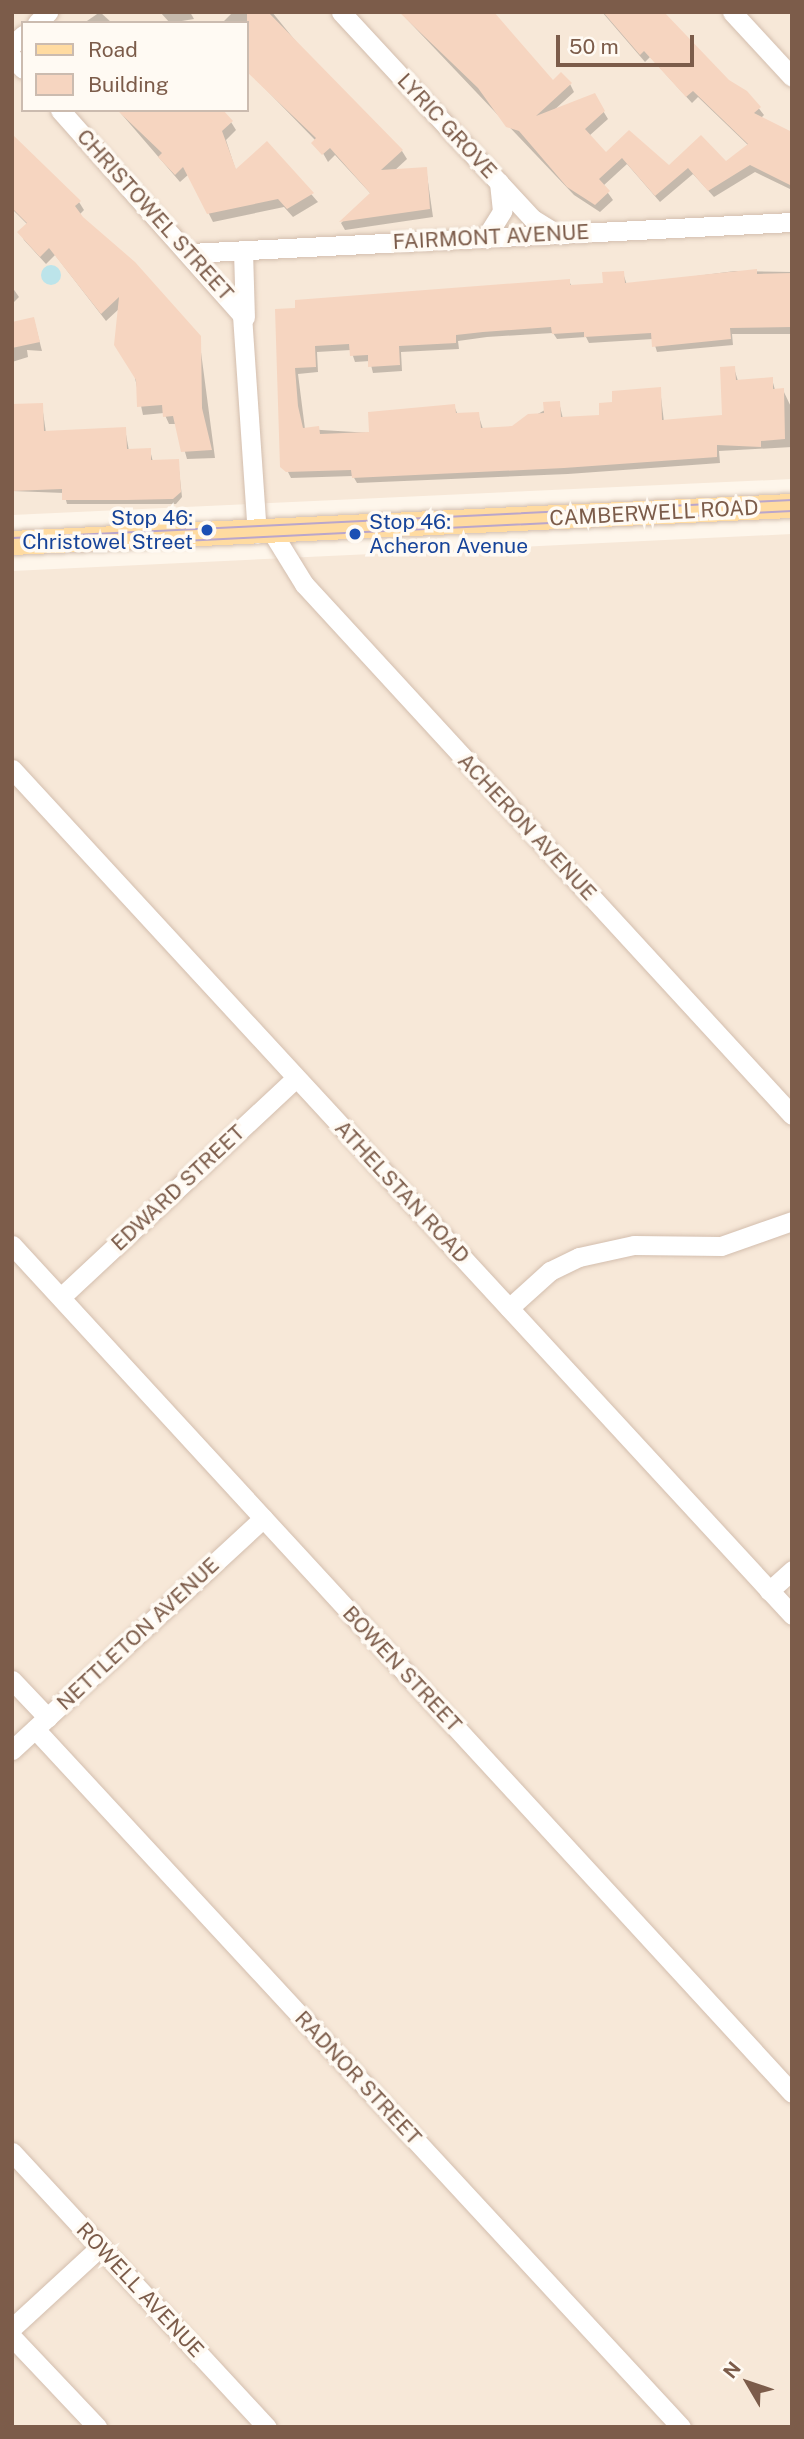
<!DOCTYPE html>
<html>
<head>
<meta charset="utf-8">
<style>
	body { margin:0 }
	#map { position:relative; width:804px; height:2439px; overflow:hidden; background:#fef6eb; font-family:"Public Sans",sans-serif }
	div>[style] { position:absolute }
	[style*='--x'] { left:calc(var(--x)*1px); top:calc(var(--y)*1px); width:calc(var(--w)*1px); rotate:calc(var(--a)*1deg) }
	.residential>* { inset:0; background:#f7e8d8 }
	.water>* { inset:0; background:#bce4ea }
	.round { border-radius:50% }
	.shadow>* { inset:0; background:#0003 }
	.building>* { inset:0; background:#f6d5c0 }
	.roads { filter:drop-shadow(0 0 2px #d3beae) drop-shadow(0 0 2px #d3beae) }
	.minor>* { height:19px; margin:-9.5px; padding:0 9.5px; transform-origin:9.5px; border-radius:9.5px; background:#fff }
	.major>* { height:24px; margin:-12px; padding:0 12px; transform-origin:12px; border-radius:12px; background:#ffdba1 }
	.tram>* { height:2px; margin:-1px; padding:0 1px; transform-origin:1px; border-radius:1px; background:#baa6cb }
	.dots>* { width:19px; height:19px; translate:-50% -50%; box-sizing:border-box; border:4px solid #fffaf3; border-radius:50% }
	span { translate:-50% -50%; white-space:nowrap; text-align:center; line-height:1.15; -webkit-text-stroke:7px #fffaf3; paint-order:stroke }
	.street-label { font-size:21px; color:#7c5c4a }
	.transit-label { font-size:21px; color:#164399 }
	.right { translate:-100% -50%; text-align:right }
	.left { translate:0 -50%; text-align:left }
	.frame { position:absolute; inset:0; border:14px solid #7c5c4a; pointer-events:none }
	.legend { position:absolute; left:21px; top:21px; width:228px; height:91px; box-sizing:border-box; background:#fffaf3; border:2px solid #cbbbaf; margin:0; padding:9px 12px; list-style:none; font-size:21px; color:#7c5c4a }
	.legend li { display:flex; align-items:center; gap:14px; height:35px }
	.legend b { width:35px; border:2px solid #cbbbaf }
	.north { position:absolute; left:713px; top:2348px; width:70px; height:70px; -webkit-text-stroke:5px #fffaf3; paint-order:stroke; rotate:309deg; font-size:19px; font-weight:700; line-height:28px; text-align:center; color:#7c5c4a }
	.north::after { content:''; display:block; margin:auto; width:24px; height:32px; background:#7c5c4a; clip-path:polygon(50% 0,100% 100%,50% 72%,0 100%) }
	.scale { position:absolute; left:556px; top:35px; width:138px; height:32px; box-sizing:border-box; border:4px solid #7c5c4a; border-top:0; padding-left:9px; font-size:21px; line-height:24px; white-space:nowrap; color:#7c5c4a; -webkit-text-stroke:5px #fffaf3; paint-order:stroke }
</style>
</head>
<body>
<div id="map">
	<div class="residential">
		<i style="clip-path:polygon(evenodd,12px 12px,792px 12px,792px 479px,12px 515px,12px 12px,23px 23px,247px 23px,247px 110px,23px 110px,23px 23px)"></i>
		<i style="clip-path:polygon(792px 534px,792px 2427px,12px 2427px,12px 571px)"></i>
	</div>
	<div class="water">
		<i class="round" style="left:41px;top:265px;width:20px;height:20px"></i>
	</div>
	<div class="shadow">
		<i style="clip-path:polygon(100px 12px,112px 23px,84px 23px)"></i>
		<i style="clip-path:polygon(160px 12px,190px 12px,194px 19px,170px 23px)"></i>
		<i style="clip-path:polygon(233px 12px,272px 12px,324px 76px,402px 151px,407px 159px,394px 171px,426px 168px,433px 217px,345px 230px,341px 223px,371px 194px,335px 155px,328px 162px,316px 141px,247px 70px,247px 23px,222px 23px)"></i>
		<i style="clip-path:polygon(400px 12px,553px 82px,570px 84px,574px 92px,553px 111px,594px 96px,608px 119px,589px 136px,606px 154px,669px 167px,725px 163px,749px 146px,698px 97px,692px 103px,650px 57px,645px 62px,602px 12px,663px 12px,728px 82px,746px 92px,764px 115px,760px 119px,792px 134px,792px 190px,755px 172px,714px 197px,693px 174px,660px 202px,627px 164px,603px 186px,613px 200px,600px 212px,574px 195px)"></i>
		<i style="clip-path:polygon(118px 110px,231px 122px,236px 130px,226px 140px,236px 171px,267px 143px,318px 202px,293px 217px,284px 207px,213px 222px,189px 174px,180px 182px)"></i>
		<i style="clip-path:polygon(12px 135px,79px 202px,84px 210px,79px 215px,199px 337px,215px 458px,187px 459px,177px 424px,169px 424px,164px 413px,143px 415px,120px 308px,106px 321px,55px 255px,46px 264px,24px 240px,20px 232px,28px 225px,12px 209px)"></i>
		<i style="clip-path:polygon(735px 271px,792px 272px,792px 334px,732px 334px,733px 345px,657px 352px,653px 339px,589px 343px,586px 337px,557px 339px,553px 333px,487px 337px,458px 341px,459px 349px,401px 352px,402px 371px,373px 373px,370px 361px,355px 362px,351px 350px,317px 352px,318px 372px,298px 374px,305px 429px,371px 433px,454px 406px,458px 415px,478px 414px,483px 429px,513px 428px,559px 402px,563px 419px,601px 417px,614px 404px,660px 389px,664px 422px,724px 417px,734px 368px,738px 381px,772px 379px,775px 390px,783px 390px,792px 409px,792px 447px,719px 451px,720px 463px,568px 474px,357px 483px,353px 476px,291px 478px,288px 472px,276px 311px,569px 281px,572px 287px,605px 285px,623px 273px,627px 285px)"></i>
		<i style="clip-path:polygon(12px 287px,19px 297px,12px 304px)"></i>
		<i style="clip-path:polygon(34px 320px,42px 351px,27px 350px,28px 357px,12px 362px,12px 327px)"></i>
		<i style="clip-path:polygon(42px 405px,46px 433px,125px 429px,129px 451px,150px 450px,153px 462px,178px 461px,182px 497px,176px 504px,67px 504px,64px 493px,12px 491px,12px 406px)"></i>
	</div>
	<div class="building">
		<i style="clip-path:polygon(247px 12px,268px 12px,403px 150px,381px 170px,427px 167px,430px 209px,339px 222px,370px 193px,330px 148px,322px 155px,311px 143px,316px 138px,247px 72px)"></i>
		<i style="clip-path:polygon(399px 12px,494px 12px,553px 80px,561px 72px,572px 83px,536px 116px,595px 93px,605px 111px,585px 129px,606px 152px,629px 130px,669px 165px,701px 135px,726px 161px,748px 144px,693px 91px,686px 97px,644px 51px,640px 55px,603px 12px,664px 12px,729px 80px,747px 91px,761px 107px,754px 113px,792px 132px,792px 186px,750px 165px,708px 191px,688px 168px,655px 196px,622px 158px,599px 179px,610px 191px,595px 205px,567px 187px,519px 131px,506px 127px,478px 88px)"></i>
		<i style="clip-path:polygon(117px 110px,223px 110px,233px 121px,222px 131px,236px 169px,267px 141px,314px 193px,287px 209px,278px 199px,207px 214px,183px 167px,175px 175px,158px 157px,162px 153px)"></i>
		<i style="clip-path:polygon(12px 134px,81px 201px,75px 206px,83px 217px,135px 262px,201px 336px,202px 408px,212px 450px,181px 452px,173px 416px,163px 417px,162px 405px,137px 407px,136px 380px,114px 345px,119px 297px,101px 314px,49px 248px,40px 257px,17px 232px,27px 223px,12px 208px)"></i>
		<i style="clip-path:polygon(757px 269px,757px 274px,792px 273px,792px 327px,730px 328px,731px 339px,652px 347px,651px 333px,584px 337px,584px 332px,552px 334px,551px 327px,483px 332px,456px 335px,456px 343px,399px 346px,400px 365px,368px 367px,368px 355px,350px 356px,349px 344px,315px 346px,316px 367px,295px 368px,298px 406px,303px 428px,319px 426px,320px 434px,369px 432px,368px 412px,455px 404px,456px 413px,479px 412px,481px 428px,512px 426px,528px 414px,544px 413px,543px 402px,560px 401px,561px 417px,599px 415px,599px 403px,612px 402px,612px 391px,661px 387px,662px 420px,697px 417px,722px 415px,720px 367px,735px 366px,736px 380px,773px 377px,773px 389px,784px 388px,785px 439px,761px 441px,761px 447px,717px 445px,717px 457px,564px 468px,352px 478px,351px 470px,286px 472px,280px 467px,275px 309px,295px 308px,295px 300px,570px 279px,570px 285px,603px 283px,602px 272px,624px 271px,625px 283px)"></i>
		<i style="clip-path:polygon(34px 317px,40px 342px,12px 348px,12px 322px)"></i>
		<i style="clip-path:polygon(43px 403px,44px 431px,126px 427px,127px 449px,151px 448px,151px 460px,179px 459px,181px 492px,173px 499px,127px 500px,62px 500px,62px 489px,12px 491px,12px 404px)"></i>
	</div>
	<div class="roads">
		<div class="minor">
			<i style="--x:341;--y:12;--w:282;--a:47.2"></i>
			<i style="--x:533;--y:219;--w:28;--a:32"></i>
			<i style="--x:732;--y:12;--w:88;--a:47.3"></i>
			<i style="--x:37;--y:23;--w:16;--a:-45"></i>
			<i style="--x:12;--y:45;--w:15;--a:-42"></i>
			<i style="--x:12;--y:57;--w:16;--a:47"></i>
			<i style="--x:60;--y:110;--w:274;--a:48.4"></i>
			<i style="--x:242;--y:315;--w:219;--a:86.1"></i>
			<i style="--x:486;--y:237;--w:31;--a:-58"></i>
			<i style="--x:502;--y:211;--w:29;--a:-96"></i>
			<i style="--x:243;--y:251;--w:66;--a:88.3"></i>
			<i style="--x:190;--y:253;--w:603;--a:-2.95"></i>
			<i style="--x:272;--y:532;--w:61;--a:58.4"></i>
			<i style="--x:304;--y:584;--w:721;--a:47.42"></i>
			<i style="--x:12;--y:769;--w:1151;--a:47.32"></i>
			<i style="--x:12;--y:1245;--w:1152;--a:47.39"></i>
			<i style="--x:61;--y:1297;--w:321;--a:-43"></i>
			<i style="--x:509;--y:1308;--w:55;--a:-42.1"></i>
			<i style="--x:550;--y:1271;--w:32;--a:-26"></i>
			<i style="--x:579;--y:1257;--w:56;--a:-12.3"></i>
			<i style="--x:634;--y:1245;--w:87;--a:0.7"></i>
			<i style="--x:721;--y:1246;--w:75;--a:-19.4"></i>
			<i style="--x:769;--y:1591;--w:31;--a:-42"></i>
			<i style="--x:12;--y:1680;--w:52;--a:46.5"></i>
			<i style="--x:35;--y:1729;--w:951;--a:47.22"></i>
			<i style="--x:12;--y:1750;--w:342;--a:-42.7"></i>
			<i style="--x:12;--y:2152;--w:375;--a:47.2"></i>
			<i style="--x:12;--y:2328;--w:120;--a:-42.6"></i>
			<i style="--x:12;--y:2337;--w:124;--a:46.6"></i>
		</div>
		<div class="major">
			<i style="--x:12;--y:543;--w:781;--a:-2.72"></i>
		</div>
	</div>
	<div class="tram">
		<i style="--x:12;--y:538;--w:781;--a:-2.79"></i>
		<i style="--x:142;--y:543;--w:651;--a:-2.82"></i>
	</div>
	<div class="dots">
		<i style="left:207px;top:530px;background:#1a4fb4"></i>
		<i style="left:355px;top:534px;background:#1a4fb4"></i>
	</div>
	<div class="street-label">
		<span style="left:447px;top:126px;rotate:47deg">LYRIC GROVE</span>
		<span style="left:155px;top:215px;rotate:48deg">CHRISTOWEL STREET</span>
		<span style="left:491px;top:237px;rotate:-3deg">FAIRMONT AVENUE</span>
		<span style="left:654px;top:513px;rotate:-3deg">CAMBERWELL ROAD</span>
		<span style="left:527px;top:827px;rotate:47deg">ACHERON AVENUE</span>
		<span style="left:178px;top:1188px;rotate:-43deg">EDWARD STREET</span>
		<span style="left:402px;top:1192px;rotate:47deg">ATHELSTAN ROAD</span>
		<span style="left:138px;top:1634px;rotate:-43deg">NETTLETON AVENUE</span>
		<span style="left:402px;top:1669px;rotate:47deg">BOWEN STREET</span>
		<span style="left:358px;top:2078px;rotate:47deg">RADNOR STREET</span>
		<span style="left:140px;top:2290px;rotate:47deg">ROWELL AVENUE</span>
	</div>
	<div class="transit-label">
		<span class="right" style="left:193px;top:530px">Stop 46:<br>Christowel Street</span>
		<span class="left" style="left:369px;top:534px">Stop 46:<br>Acheron Avenue</span>
	</div>
	<div class="frame"></div>
	<ul class="legend">
	<li><b style="height:9px;background:#ffdba1"></b>Road</li>
	<li><b style="height:19px;background:#f6d5c0"></b>Building</li>
	</ul>
	<div class="north">N</div>
	<div class="scale">50 m</div>
</div>
</body>
</html>
